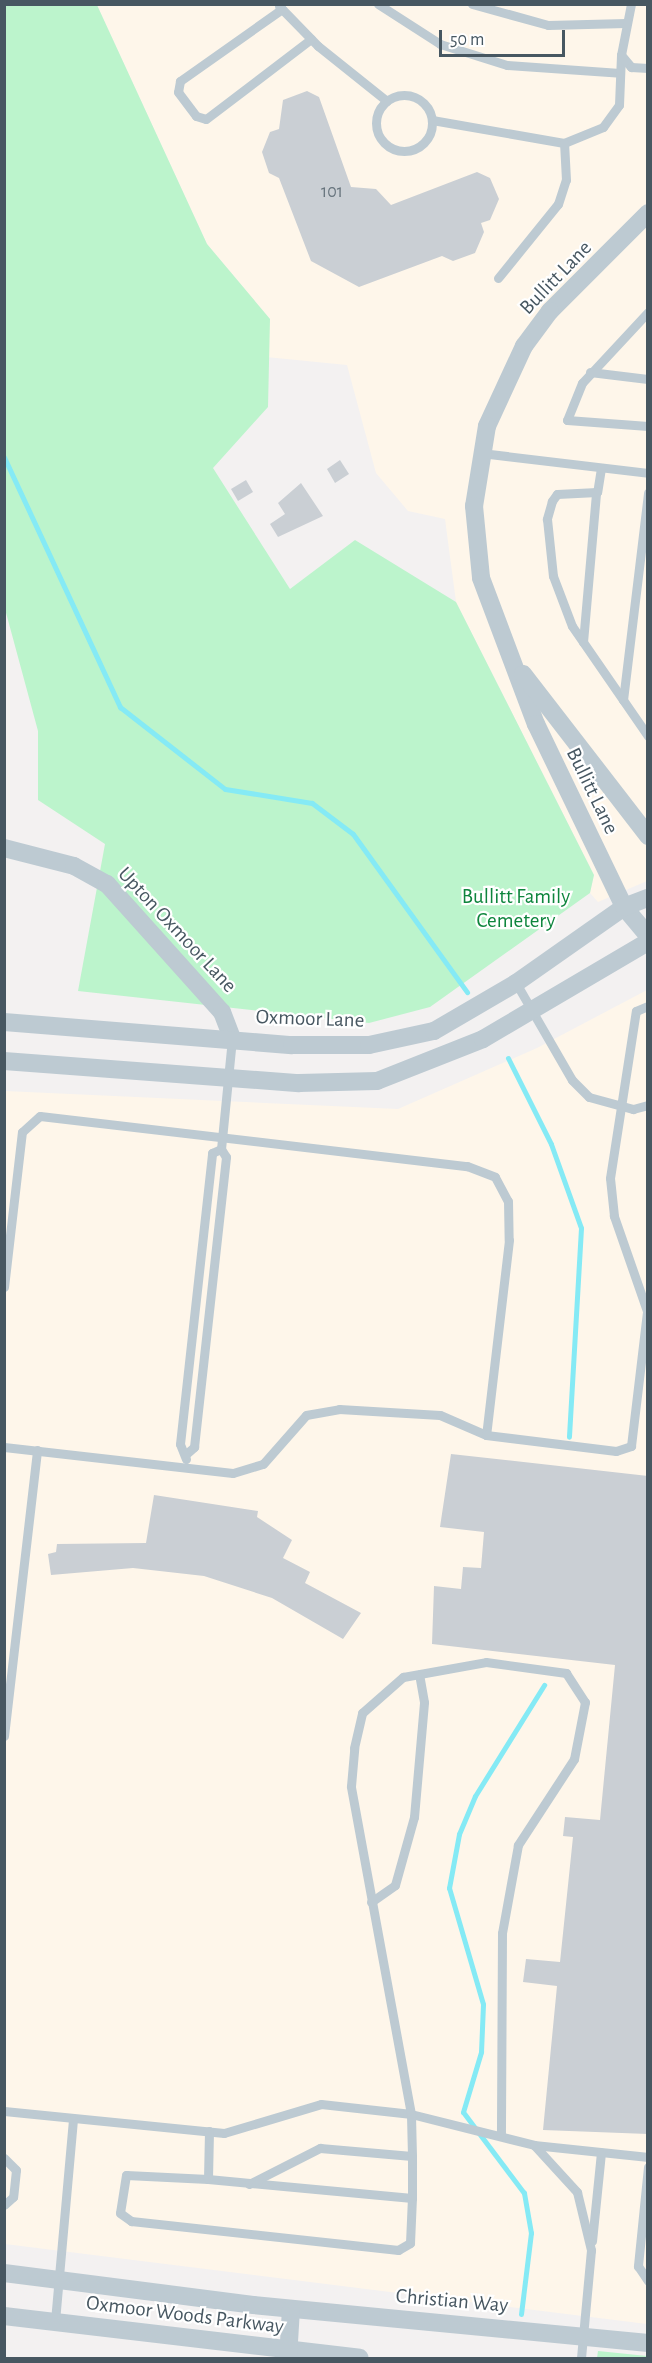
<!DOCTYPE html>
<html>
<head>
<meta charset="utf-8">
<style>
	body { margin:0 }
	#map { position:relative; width:652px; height:2363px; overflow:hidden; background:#f3f1f1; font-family:"Alegreya Sans",sans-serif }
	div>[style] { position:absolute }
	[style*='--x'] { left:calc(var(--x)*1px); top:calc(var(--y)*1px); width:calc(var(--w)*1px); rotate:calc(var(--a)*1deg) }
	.commercial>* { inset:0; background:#fef6ea }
	.green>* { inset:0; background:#bcf4cc }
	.stream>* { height:5px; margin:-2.5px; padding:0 2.5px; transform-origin:2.5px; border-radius:2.5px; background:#85eaf5 }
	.building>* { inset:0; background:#cacfd4 }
	.lane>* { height:9px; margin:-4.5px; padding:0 4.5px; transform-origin:4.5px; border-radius:4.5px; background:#bdcad2 }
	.lane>.ring { margin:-4.5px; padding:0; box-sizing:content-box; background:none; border:9px solid #bdcad2; border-radius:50% }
	.street>* { height:18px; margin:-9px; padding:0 9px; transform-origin:9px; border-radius:9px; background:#bdcad2 }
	span { translate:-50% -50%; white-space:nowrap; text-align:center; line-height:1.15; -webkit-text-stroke:4.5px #fff; paint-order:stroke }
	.number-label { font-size:18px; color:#68757e }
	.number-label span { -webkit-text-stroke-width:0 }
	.street-label { font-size:21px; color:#475761 }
	.park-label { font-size:21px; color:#0e853d }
	.frame { position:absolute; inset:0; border:6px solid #475761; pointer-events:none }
	.scale { position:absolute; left:439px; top:30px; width:126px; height:27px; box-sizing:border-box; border:3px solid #475761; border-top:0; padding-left:8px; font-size:18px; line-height:21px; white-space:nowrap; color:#475761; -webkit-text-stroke:4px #fff; paint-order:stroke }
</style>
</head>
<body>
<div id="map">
	<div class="commercial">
		<i style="clip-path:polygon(97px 5px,647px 5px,647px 881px,598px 902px,590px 893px,594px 875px,456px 602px,445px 519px,408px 511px,376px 473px,347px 365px,266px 357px,270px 319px,207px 244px)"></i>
		<i style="clip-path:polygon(647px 990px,647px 2324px,5px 2244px,5px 1091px,398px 1109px,537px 1048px)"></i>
	</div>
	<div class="green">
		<i style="clip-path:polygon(4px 5px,97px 5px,207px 244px,270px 319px,268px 407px,213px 468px,290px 589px,355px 540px,456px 602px,594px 875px,590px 893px,430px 1007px,369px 1023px,78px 991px,105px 844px,38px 800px,38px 731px,5px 609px)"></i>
		<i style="clip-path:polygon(598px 2351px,647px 2356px,647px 2358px,597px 2358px)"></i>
	</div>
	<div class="stream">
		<i style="--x:4;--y:457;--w:276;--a:65.1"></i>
		<i style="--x:120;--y:707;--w:133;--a:38"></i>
		<i style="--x:225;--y:789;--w:88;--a:9.1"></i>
		<i style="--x:312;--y:803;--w:51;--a:37.1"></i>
		<i style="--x:353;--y:834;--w:195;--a:54.2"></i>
		<i style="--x:508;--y:1058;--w:96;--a:63.4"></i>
		<i style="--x:551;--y:1144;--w:89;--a:70.3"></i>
		<i style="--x:581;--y:1228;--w:209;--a:93.3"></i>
		<i style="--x:521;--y:2314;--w:82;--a:-83"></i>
		<i style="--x:531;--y:2233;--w:41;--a:-99.9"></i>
		<i style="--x:524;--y:2193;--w:101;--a:-127"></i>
		<i style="--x:463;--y:2112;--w:63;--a:-73.3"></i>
		<i style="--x:481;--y:2052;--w:48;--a:-87.6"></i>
		<i style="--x:483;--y:2004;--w:121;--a:-106.3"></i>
		<i style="--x:449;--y:1888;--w:55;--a:-79.5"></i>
		<i style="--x:459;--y:1834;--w:41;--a:-67.2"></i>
		<i style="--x:475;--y:1796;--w:131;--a:-58.1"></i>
	</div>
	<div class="building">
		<i style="clip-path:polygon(307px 91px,319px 97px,351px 187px,376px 189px,391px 205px,477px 172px,490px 178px,499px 199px,490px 220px,481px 223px,484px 232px,475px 253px,453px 261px,442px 256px,359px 287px,311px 261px,279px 178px,269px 173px,262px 152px,270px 132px,279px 129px,283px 100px)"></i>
		<i style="clip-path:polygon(340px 460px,349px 474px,335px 483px,327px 469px)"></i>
		<i style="clip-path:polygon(246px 480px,253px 492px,238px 501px,231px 489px)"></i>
		<i style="clip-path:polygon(301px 483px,323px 516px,278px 537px,270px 524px,285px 514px,278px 503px)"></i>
		<i style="clip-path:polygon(451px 1454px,648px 1476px,648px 2134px,543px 2130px,557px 1986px,523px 1982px,526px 1959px,560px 1962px,573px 1837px,563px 1836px,565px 1817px,600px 1820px,615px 1665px,432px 1644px,434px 1586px,461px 1589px,463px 1567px,481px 1568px,484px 1532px,440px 1527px)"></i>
		<i style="clip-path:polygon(154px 1495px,258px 1511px,257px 1517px,292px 1540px,283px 1558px,310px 1572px,305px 1583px,361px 1613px,343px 1639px,272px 1598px,204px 1576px,133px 1568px,51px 1575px,48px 1554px,56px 1552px,57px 1544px,146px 1543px)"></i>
	</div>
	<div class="lane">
		<i style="--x:378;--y:4;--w:74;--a:32.8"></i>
		<i style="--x:440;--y:44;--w:70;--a:17.4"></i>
		<i style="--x:507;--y:65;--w:113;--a:4"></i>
		<i style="--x:472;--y:4;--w:79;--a:15.4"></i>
		<i style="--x:548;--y:25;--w:78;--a:-1.5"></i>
		<i style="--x:279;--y:6;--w:56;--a:45.7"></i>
		<i style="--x:318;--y:46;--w:88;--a:38.6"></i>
		<i style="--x:282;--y:9;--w:125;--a:144.8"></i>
		<i style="--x:180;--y:81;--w:11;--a:100"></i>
		<i style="--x:178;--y:92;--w:30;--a:53"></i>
		<i style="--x:196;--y:116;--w:10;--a:17"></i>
		<i style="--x:206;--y:119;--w:132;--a:-37.3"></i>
		<i style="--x:621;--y:55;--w:52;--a:-78.9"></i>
		<i class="ring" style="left:376px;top:95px;width:47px;height:47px"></i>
		<i style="--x:432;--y:120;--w:134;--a:9.9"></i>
		<i style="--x:564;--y:143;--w:42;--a:-22.3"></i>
		<i style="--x:603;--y:127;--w:27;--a:-54"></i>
		<i style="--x:619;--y:105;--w:50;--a:-87.7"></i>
		<i style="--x:621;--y:55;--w:16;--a:50"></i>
		<i style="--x:631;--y:67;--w:17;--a:3"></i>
		<i style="--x:498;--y:278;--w:95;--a:-51"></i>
		<i style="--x:558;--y:204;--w:25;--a:-72"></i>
		<i style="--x:566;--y:180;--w:37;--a:-93"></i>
		<i style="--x:648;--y:312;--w:97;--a:132.9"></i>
		<i style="--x:582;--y:383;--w:40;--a:112"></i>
		<i style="--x:567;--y:420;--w:81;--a:4.2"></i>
		<i style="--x:590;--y:372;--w:58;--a:6.9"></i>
		<i style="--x:481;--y:453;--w:168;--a:6.8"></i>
		<i style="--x:601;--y:468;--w:24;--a:99"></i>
		<i style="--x:597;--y:492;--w:40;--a:177.1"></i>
		<i style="--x:557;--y:494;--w:9;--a:126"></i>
		<i style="--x:552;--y:501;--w:19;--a:106"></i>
		<i style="--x:547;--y:519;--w:57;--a:84"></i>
		<i style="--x:553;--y:576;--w:53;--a:69.2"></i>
		<i style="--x:572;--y:626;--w:134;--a:55.4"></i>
		<i style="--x:583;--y:642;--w:151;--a:-85"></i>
		<i style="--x:623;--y:700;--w:209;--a:-83.1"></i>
		<i style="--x:516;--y:983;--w:112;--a:60"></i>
		<i style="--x:572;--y:1080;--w:24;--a:45"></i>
		<i style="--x:589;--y:1097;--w:46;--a:15.3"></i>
		<i style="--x:633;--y:1109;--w:16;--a:-15"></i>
		<i style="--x:4;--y:1287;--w:156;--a:-83.4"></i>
		<i style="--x:22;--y:1132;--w:24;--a:-42"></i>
		<i style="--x:40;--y:1116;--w:430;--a:6.7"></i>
		<i style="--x:467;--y:1166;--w:30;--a:21"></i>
		<i style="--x:495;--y:1177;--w:27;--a:62"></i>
		<i style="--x:508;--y:1201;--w:39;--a:89"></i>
		<i style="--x:509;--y:1240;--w:196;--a:96.7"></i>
		<i style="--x:4;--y:1447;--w:230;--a:6.5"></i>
		<i style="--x:233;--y:1473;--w:31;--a:-17"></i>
		<i style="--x:263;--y:1464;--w:65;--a:-48.7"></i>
		<i style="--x:306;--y:1415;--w:34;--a:-10"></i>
		<i style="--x:339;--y:1409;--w:101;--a:3.4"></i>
		<i style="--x:440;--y:1415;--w:50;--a:23.5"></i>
		<i style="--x:486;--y:1435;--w:131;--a:7"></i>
		<i style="--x:616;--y:1451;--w:16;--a:-18"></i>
		<i style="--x:631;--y:1446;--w:136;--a:-83.2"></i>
		<i style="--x:647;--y:1311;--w:101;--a:-109.2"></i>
		<i style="--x:614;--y:1216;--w:38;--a:-96"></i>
		<i style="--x:610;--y:1178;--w:169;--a:-81.2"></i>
		<i style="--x:636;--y:1011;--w:13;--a:-23"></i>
		<i style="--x:186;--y:1454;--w:11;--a:-41"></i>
		<i style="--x:194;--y:1447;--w:292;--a:-83.7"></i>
		<i style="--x:226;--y:1157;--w:9;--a:-122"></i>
		<i style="--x:221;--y:1149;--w:112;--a:-84.3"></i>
		<i style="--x:186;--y:1459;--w:16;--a:-112"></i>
		<i style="--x:180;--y:1444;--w:293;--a:-83.7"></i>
		<i style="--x:212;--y:1153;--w:10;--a:-24"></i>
		<i style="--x:4;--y:1736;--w:288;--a:-83.4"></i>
		<i style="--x:371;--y:1902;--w:29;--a:-35"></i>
		<i style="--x:395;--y:1885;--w:71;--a:-74.4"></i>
		<i style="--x:414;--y:1817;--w:115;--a:-85"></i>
		<i style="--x:424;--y:1702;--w:28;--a:-100"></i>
		<i style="--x:4;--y:2111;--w:221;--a:5.7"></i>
		<i style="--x:224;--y:2133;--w:101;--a:-16.6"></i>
		<i style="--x:321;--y:2104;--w:91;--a:6.3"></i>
		<i style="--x:411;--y:2114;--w:127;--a:14.1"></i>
		<i style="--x:534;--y:2145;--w:115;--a:6"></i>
		<i style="--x:534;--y:2145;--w:64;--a:47.5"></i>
		<i style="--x:577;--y:2192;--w:60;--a:76.4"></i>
		<i style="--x:591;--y:2250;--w:108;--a:95.3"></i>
		<i style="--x:4;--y:2158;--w:17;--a:45"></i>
		<i style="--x:16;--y:2170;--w:27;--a:96"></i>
		<i style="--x:13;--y:2197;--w:12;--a:138"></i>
		<i style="--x:648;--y:2167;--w:100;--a:95.8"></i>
		<i style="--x:638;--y:2266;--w:18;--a:56"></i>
		<i style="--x:208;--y:2179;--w:82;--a:-177.2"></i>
		<i style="--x:126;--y:2175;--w:38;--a:99"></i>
		<i style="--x:120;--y:2213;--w:14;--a:36"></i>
		<i style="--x:131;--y:2221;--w:269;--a:6.2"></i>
		<i style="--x:398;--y:2250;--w:14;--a:-30"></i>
		<i style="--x:410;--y:2243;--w:45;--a:-87.5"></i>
		<i style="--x:412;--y:2198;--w:205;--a:-174.7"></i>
		<i style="--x:208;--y:2179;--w:48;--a:-88.8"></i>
		<i style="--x:249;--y:2184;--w:80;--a:-26.9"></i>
		<i style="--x:320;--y:2148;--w:92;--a:5"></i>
		<i style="--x:412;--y:2156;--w:42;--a:-91.4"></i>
		<i style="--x:411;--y:2114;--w:333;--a:-100.4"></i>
		<i style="--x:351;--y:1786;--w:38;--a:-85"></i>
		<i style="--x:354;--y:1748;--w:36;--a:-77"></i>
		<i style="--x:362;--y:1713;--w:55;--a:-41.3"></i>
		<i style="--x:403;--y:1677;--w:84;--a:-10.2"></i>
		<i style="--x:486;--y:1662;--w:81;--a:7.8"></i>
		<i style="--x:566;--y:1673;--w:35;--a:57"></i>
		<i style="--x:585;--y:1702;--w:58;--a:100.9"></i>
		<i style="--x:574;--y:1759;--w:103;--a:123.1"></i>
		<i style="--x:518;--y:1845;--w:89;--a:100.3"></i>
		<i style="--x:502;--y:1933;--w:203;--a:90.3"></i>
		<i style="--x:412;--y:2198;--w:42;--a:-90"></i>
		<i style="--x:592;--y:2241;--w:89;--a:-84.2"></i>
		<i style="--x:55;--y:2321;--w:203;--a:-84.9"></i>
	</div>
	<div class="street">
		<i style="--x:648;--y:213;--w:139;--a:135"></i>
		<i style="--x:550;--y:311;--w:44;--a:126.6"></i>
		<i style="--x:524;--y:346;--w:88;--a:114.8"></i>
		<i style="--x:487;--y:426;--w:81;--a:99.2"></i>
		<i style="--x:474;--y:506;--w:72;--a:84.4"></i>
		<i style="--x:481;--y:578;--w:156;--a:69.4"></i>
		<i style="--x:536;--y:724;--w:203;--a:64.3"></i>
		<i style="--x:624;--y:907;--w:38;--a:50"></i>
		<i style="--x:523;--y:674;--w:205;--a:52.3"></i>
		<i style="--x:4;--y:848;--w:72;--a:14.4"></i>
		<i style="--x:74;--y:866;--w:38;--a:29"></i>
		<i style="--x:107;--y:884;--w:172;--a:48.1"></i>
		<i style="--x:222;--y:1012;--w:28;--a:69"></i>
		<i style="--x:4;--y:1022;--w:289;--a:4.6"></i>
		<i style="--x:292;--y:1045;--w:77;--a:0"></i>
		<i style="--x:369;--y:1045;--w:66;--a:-12.2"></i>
		<i style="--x:434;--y:1031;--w:95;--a:-30.3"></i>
		<i style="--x:516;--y:983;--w:132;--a:-35.1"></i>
		<i style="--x:624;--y:907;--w:26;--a:-21"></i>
		<i style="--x:4;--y:1061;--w:296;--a:4.3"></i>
		<i style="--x:299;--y:1083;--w:78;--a:-1.5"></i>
		<i style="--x:377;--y:1081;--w:114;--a:-21.6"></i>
		<i style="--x:483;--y:1039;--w:191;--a:-30.5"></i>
		<i style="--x:4;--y:2273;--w:251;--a:7.3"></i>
		<i style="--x:253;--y:2305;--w:397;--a:5.5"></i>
		<i style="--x:4;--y:2316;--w:358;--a:6.7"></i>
		<i style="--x:288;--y:2358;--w:49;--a:-86.5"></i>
	</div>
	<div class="number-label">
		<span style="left:332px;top:192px">101</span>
	</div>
	<div class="street-label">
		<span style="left:556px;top:278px;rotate:-46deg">Bullitt Lane</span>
		<span style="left:592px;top:791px;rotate:64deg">Bullitt Lane</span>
		<span style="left:177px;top:930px;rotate:47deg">Upton Oxmoor Lane</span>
		<span style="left:310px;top:1019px;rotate:2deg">Oxmoor Lane</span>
		<span style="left:452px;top:2301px;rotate:5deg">Christian Way</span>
		<span style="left:185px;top:2315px;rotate:7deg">Oxmoor Woods Parkway</span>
	</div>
	<div class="park-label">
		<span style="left:516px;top:909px">Bullitt Family<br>Cemetery</span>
	</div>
	<div class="frame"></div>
	<div class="scale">50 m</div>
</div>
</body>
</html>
